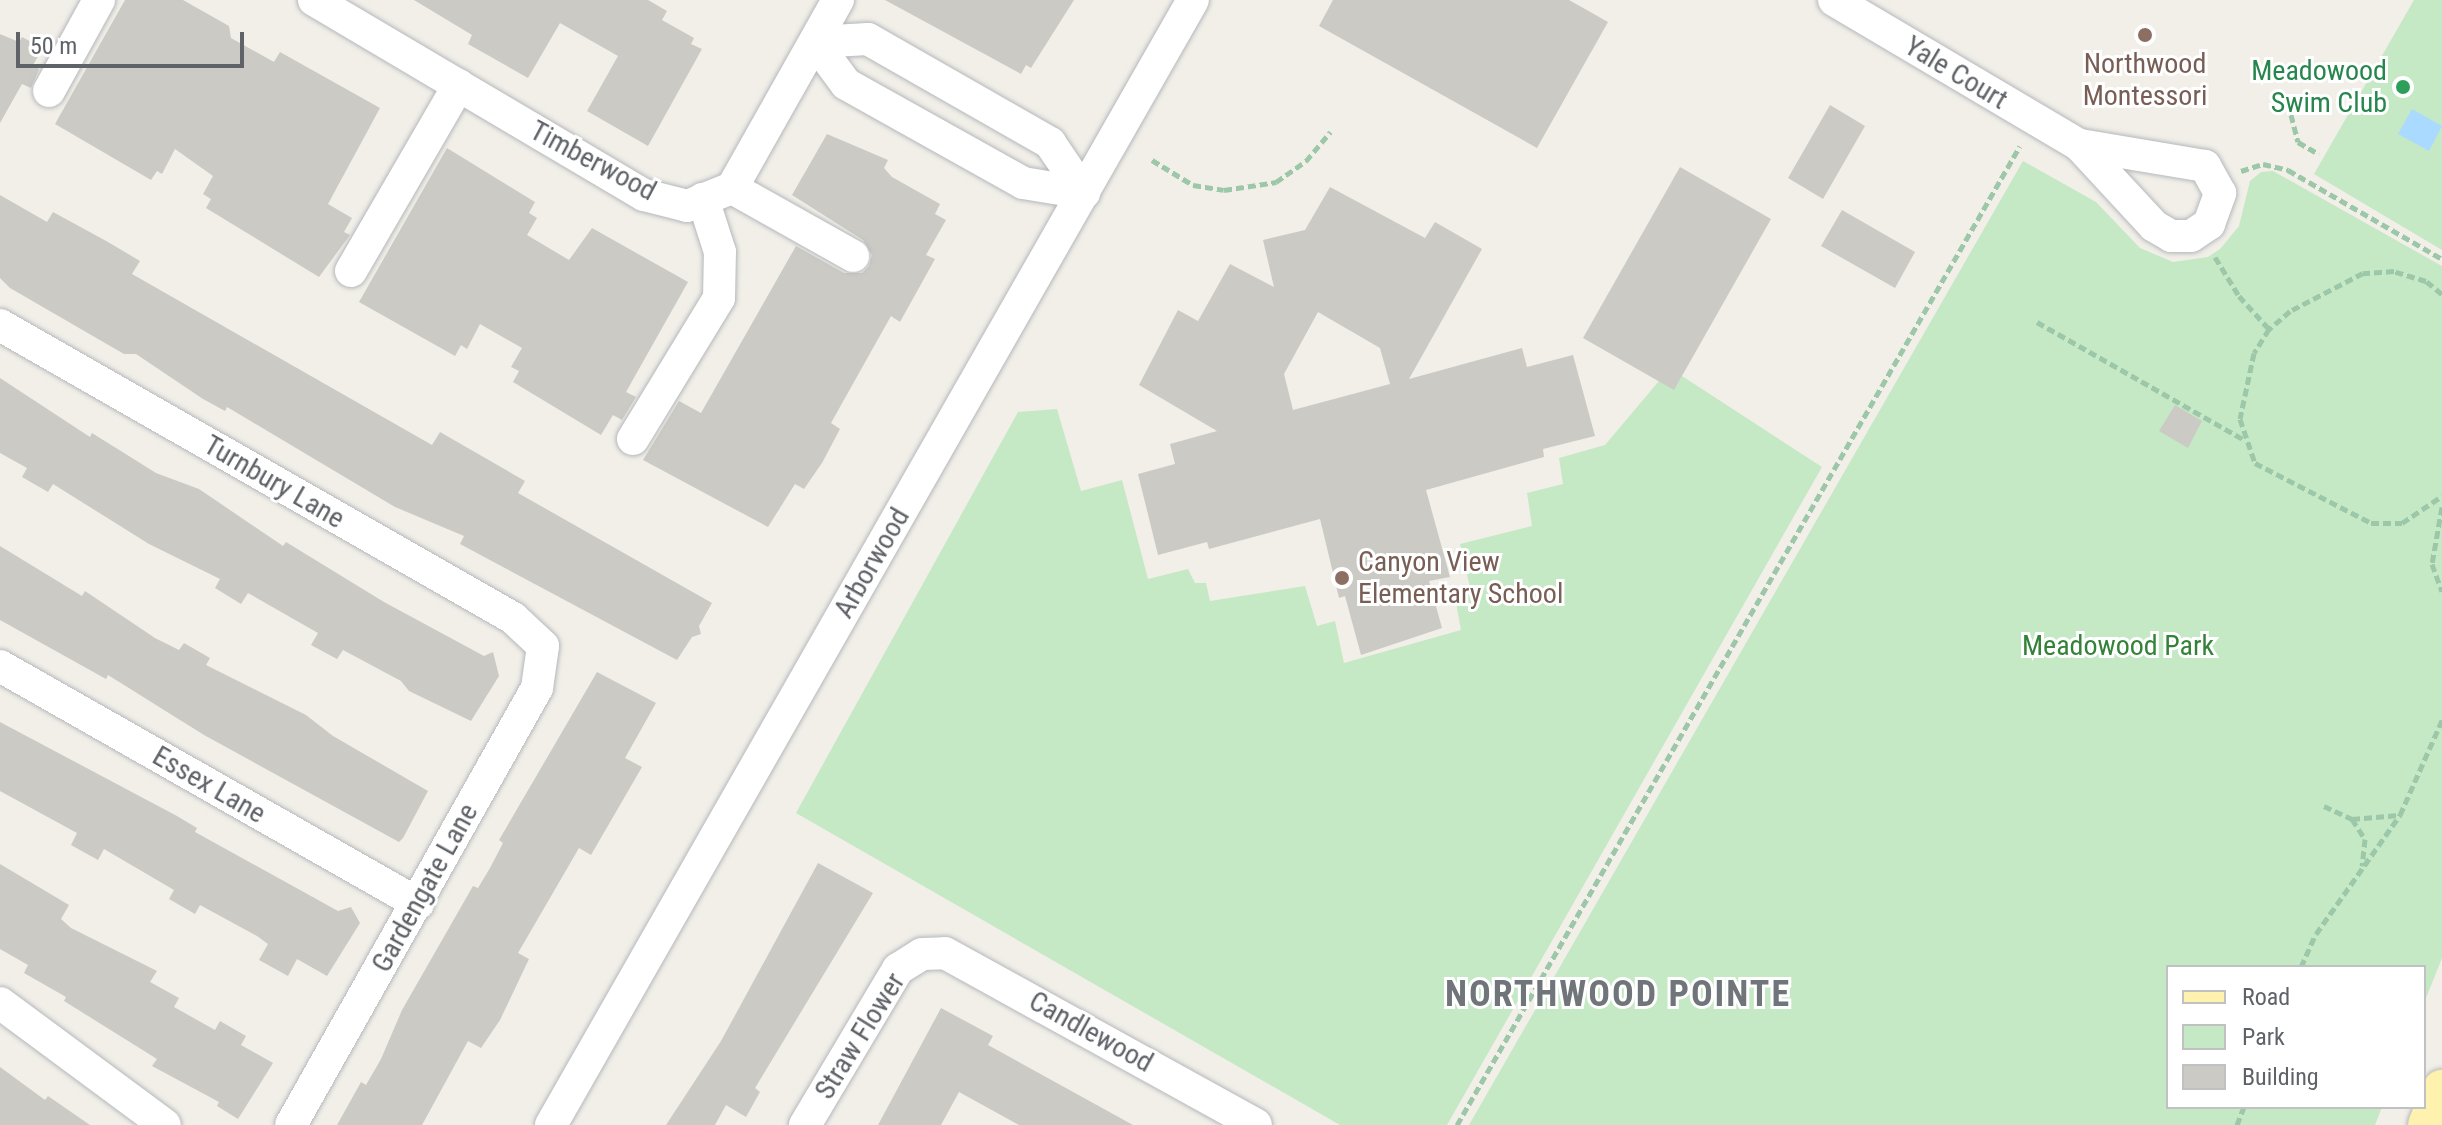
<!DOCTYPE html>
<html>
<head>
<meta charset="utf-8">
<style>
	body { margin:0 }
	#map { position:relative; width:2442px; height:1125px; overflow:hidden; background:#f1efe8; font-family:"Roboto Condensed",sans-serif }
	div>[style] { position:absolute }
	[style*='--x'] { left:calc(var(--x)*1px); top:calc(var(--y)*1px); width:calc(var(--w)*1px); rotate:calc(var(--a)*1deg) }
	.green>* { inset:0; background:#c5e8c5 }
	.water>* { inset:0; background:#aadaff }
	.building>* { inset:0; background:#cccac5 }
	.path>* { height:5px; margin-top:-2.5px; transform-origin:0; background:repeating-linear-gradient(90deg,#9cc7a9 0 8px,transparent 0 12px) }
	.roads { filter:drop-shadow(0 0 2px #b5b8bc) drop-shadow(0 0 2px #b5b8bc) }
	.minor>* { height:32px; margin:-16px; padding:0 16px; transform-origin:16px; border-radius:16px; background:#fff }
	.major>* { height:40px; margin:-20px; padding:0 20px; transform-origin:20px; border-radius:20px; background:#fff2af }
	.dots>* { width:22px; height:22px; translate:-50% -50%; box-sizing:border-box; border:4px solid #fff; border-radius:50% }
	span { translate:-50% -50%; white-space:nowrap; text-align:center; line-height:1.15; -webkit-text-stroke:6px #fff; paint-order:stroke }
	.education-label { font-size:28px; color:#785e54 }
	.left { translate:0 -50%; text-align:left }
	.leisure-label { font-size:28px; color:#27864d }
	.right { translate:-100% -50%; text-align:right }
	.street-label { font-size:28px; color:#5f6368 }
	.park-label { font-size:28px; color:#348238 }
	.district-label { font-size:36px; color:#70757a; font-weight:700; letter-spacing:2px }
	.legend { position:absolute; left:2166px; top:965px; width:260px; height:144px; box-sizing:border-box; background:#fff; border:2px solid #bfc1c3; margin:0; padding:10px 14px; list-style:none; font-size:24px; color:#5f6368 }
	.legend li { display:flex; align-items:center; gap:16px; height:40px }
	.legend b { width:40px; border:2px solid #bfc1c3 }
	.scale { position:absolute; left:16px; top:32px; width:228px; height:36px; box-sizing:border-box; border:4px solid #5f6368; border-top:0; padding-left:10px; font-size:24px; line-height:28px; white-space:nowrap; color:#5f6368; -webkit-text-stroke:6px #fff; paint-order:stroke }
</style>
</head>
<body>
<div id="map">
	<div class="green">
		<i style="clip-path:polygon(2414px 0,2442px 0,2442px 250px,2314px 174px)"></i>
		<i style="clip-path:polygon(2023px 161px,2096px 202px,2140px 248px,2173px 262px,2208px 257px,2220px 249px,2239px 226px,2250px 181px,2261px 172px,2273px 171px,2442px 266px,2442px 958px,2424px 1003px,2424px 967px,2168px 967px,2168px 1107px,2382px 1107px,2375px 1125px,1469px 1125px)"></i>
		<i style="clip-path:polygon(1682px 376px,1822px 467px,1447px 1125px,1340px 1125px,796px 813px,1018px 412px,1057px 409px,1081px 491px,1122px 480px,1148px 579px,1188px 569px,1195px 583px,1206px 583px,1210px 601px,1305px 586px,1317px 626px,1335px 621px,1344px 663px,1461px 630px,1455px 597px,1471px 592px,1460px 544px,1532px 526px,1527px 493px,1563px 484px,1559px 458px,1605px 445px,1659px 381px,1674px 389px)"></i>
	</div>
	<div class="water">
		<i style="clip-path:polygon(2412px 109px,2442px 126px,2429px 151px,2398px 134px)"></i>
	</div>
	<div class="building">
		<i style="clip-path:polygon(125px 0,183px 0,229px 26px,231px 38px,274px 62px,280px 52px,380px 108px,328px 204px,352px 218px,344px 232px,350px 235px,319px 277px,206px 208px,211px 199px,203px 194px,213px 176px,175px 149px,162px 174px,157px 171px,151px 180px,55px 124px)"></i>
		<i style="clip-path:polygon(414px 0,648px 0,667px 11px,662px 20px,694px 38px,691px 44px,702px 49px,648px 146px,587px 111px,618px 56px,560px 23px,528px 78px,468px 44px,472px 35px)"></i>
		<i style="clip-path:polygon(885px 0,1074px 0,1031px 68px,1026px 65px,1021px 74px)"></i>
		<i style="clip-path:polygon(1333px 0,1569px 0,1608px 22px,1537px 148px,1319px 26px)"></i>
		<i style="clip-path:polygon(0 34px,19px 42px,22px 37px,43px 48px,33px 65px,39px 69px,31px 88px,22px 84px,0 123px)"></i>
		<i style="clip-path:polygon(1830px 105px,1865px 126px,1823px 199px,1788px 178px)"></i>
		<i style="clip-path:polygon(827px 134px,888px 160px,884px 168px,892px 177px,940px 204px,935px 214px,946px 220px,926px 255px,935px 259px,900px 322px,891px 316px,831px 423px,840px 429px,822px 463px,804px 489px,795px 484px,768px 527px,643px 460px,679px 401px,701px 413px,796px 246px,844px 273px,862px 273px,869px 266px,872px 255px,863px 240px,792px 195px)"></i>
		<i style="clip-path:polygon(447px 148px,535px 202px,529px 213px,537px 218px,527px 235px,569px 260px,592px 228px,688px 282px,626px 392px,636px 397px,622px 420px,613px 415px,601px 435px,513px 382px,519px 371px,511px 367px,522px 348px,480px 324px,467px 349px,461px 345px,455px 356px,359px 302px)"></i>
		<i style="clip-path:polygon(1680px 167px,1771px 219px,1674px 390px,1583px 338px)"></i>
		<i style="clip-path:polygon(evenodd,1330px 187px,1425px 238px,1435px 222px,1482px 249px,1409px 379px,1522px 348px,1527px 367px,1573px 355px,1595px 436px,1543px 449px,1544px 457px,1426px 490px,1450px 577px,1429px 581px,1442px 628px,1361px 655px,1345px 596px,1339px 598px,1320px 519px,1209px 549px,1207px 542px,1158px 555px,1138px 474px,1175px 464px,1170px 444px,1217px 431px,1139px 385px,1178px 310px,1198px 321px,1230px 264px,1274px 287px,1263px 240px,1305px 230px,1330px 187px,1318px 312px,1380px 348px,1390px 384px,1293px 410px,1284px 374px,1318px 312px)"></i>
		<i style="clip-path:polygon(0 195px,47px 222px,53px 212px,108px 242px,140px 261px,132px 274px,432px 445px,440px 432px,525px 481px,518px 493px,712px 603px,699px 626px,701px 634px,692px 637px,677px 660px,460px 544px,464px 536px,395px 507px,227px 407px,225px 411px,203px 399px,136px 354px,124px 354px,10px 288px,0 278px)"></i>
		<i style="clip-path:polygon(1842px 210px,1915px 252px,1895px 288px,1821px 246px)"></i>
		<i style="clip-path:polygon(0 378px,90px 437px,92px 433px,156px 473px,199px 489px,283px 546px,286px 542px,384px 602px,484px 656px,493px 652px,499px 676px,471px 721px,409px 691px,401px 681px,343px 650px,337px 659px,311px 645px,318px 633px,248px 593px,241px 604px,215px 588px,220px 579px,149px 544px,53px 484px,48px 492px,22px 477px,27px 468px,0 453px)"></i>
		<i style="clip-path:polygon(2175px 405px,2202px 421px,2188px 448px,2159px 431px)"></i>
		<i style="clip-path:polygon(0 546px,82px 596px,85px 591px,155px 638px,179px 650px,184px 643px,210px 658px,206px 665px,306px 715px,333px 736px,428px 791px,403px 838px,399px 842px,204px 735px,108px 675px,106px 679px,0 620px)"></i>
		<i style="clip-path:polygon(597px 672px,656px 703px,625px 758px,642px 767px,591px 855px,579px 848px,518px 953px,529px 959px,500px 1020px,481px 1048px,468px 1041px,422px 1125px,337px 1125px,361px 1082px,366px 1085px,381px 1059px,402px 1010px,473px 886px,478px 888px,490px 868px,503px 843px,499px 840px)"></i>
		<i style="clip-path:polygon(0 722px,177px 816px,197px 828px,195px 832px,338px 911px,351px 907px,360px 923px,327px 976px,297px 959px,288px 976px,259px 960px,268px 944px,257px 936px,200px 905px,195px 914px,169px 899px,174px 890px,104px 849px,98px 860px,71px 845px,77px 833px,0 791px)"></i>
		<i style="clip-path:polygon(818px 863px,873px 893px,755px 1088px,760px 1092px,746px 1117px,726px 1105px,715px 1125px,666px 1125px,721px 1041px)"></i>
		<i style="clip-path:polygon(0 864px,69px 905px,61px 919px,71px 928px,157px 971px,150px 982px,179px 998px,174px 1007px,215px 1030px,220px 1021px,246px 1036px,241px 1045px,273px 1063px,238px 1119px,217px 1106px,219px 1102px,152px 1066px,157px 1059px,64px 1001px,66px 997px,24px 973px,28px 965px,0 949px)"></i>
		<i style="clip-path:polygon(941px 1008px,993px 1036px,988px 1045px,1133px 1125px,1019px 1125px,959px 1092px,941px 1125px,878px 1125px)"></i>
		<i style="clip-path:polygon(0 1067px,45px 1100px,48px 1096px,90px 1125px,0 1125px)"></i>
	</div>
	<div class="path">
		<i style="--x:2288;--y:103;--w:40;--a:75.6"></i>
		<i style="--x:2298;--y:142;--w:24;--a:30"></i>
		<i style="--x:1152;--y:160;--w:48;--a:31.4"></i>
		<i style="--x:1193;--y:185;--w:31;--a:9"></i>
		<i style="--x:1224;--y:190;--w:53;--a:-8.7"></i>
		<i style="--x:1276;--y:182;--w:37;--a:-35"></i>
		<i style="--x:1306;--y:161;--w:38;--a:-50"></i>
		<i style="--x:2241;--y:171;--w:23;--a:-18"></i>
		<i style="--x:2263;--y:164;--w:26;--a:13"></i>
		<i style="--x:2288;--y:170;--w:178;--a:30"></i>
		<i style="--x:2215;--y:257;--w:46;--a:58.4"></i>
		<i style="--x:2239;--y:296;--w:45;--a:47.7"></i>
		<i style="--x:2442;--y:294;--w:21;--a:-141"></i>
		<i style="--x:2426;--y:281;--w:34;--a:-163"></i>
		<i style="--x:2394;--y:271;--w:31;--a:176"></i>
		<i style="--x:2363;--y:273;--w:82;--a:152.5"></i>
		<i style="--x:2290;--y:311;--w:28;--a:139"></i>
		<i style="--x:2269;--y:329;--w:28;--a:122"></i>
		<i style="--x:2254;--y:353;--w:67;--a:102"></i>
		<i style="--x:2240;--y:419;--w:46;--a:71.2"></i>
		<i style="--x:2255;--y:463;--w:131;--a:27.3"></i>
		<i style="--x:2371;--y:523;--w:31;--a:0"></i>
		<i style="--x:2402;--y:523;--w:48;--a:-34"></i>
		<i style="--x:2037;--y:322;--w:239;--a:29.6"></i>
		<i style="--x:2442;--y:507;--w:58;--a:100"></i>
		<i style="--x:2432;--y:564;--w:29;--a:70"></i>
		<i style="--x:2324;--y:806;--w:31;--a:25"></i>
		<i style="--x:2352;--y:819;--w:47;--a:-4.9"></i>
		<i style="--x:2352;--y:819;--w:24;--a:57"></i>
		<i style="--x:2365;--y:839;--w:27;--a:96"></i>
		<i style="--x:2301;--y:967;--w:36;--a:-66"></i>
		<i style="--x:2316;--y:934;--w:146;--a:-54.8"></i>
		<i style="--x:2400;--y:815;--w:104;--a:-66.1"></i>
		<i style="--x:1457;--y:1125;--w:1129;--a:-60.1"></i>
		<i style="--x:2237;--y:1125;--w:19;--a:-69"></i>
	</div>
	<div class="roads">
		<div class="minor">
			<i style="--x:314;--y:0;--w:383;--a:30.6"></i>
			<i style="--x:644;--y:195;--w:44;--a:14.3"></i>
			<i style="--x:687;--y:206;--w:48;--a:-21.8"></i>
			<i style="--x:732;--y:188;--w:216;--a:-60.6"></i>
			<i style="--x:1834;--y:0;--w:285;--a:30.6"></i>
			<i style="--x:2079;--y:145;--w:110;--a:47.2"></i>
			<i style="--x:2154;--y:226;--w:20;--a:30"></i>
			<i style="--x:2171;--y:236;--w:20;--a:0"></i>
			<i style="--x:2191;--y:236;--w:22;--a:-34"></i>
			<i style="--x:2209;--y:224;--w:33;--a:-70"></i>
			<i style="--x:2220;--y:193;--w:31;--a:-119"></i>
			<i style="--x:2205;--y:166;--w:128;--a:-170.5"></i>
			<i style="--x:815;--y:42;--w:53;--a:-3.2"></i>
			<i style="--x:868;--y:39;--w:210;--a:29.7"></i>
			<i style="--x:1050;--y:143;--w:60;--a:55.8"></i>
			<i style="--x:815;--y:42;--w:52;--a:53.6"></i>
			<i style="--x:846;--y:84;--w:203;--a:29.2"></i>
			<i style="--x:1023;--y:183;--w:62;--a:9.3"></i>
			<i style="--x:49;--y:91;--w:104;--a:-61.2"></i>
			<i style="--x:732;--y:188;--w:139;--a:29.3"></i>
			<i style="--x:351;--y:271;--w:215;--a:-59.9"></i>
			<i style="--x:0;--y:325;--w:591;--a:29.73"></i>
			<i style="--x:513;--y:618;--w:41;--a:43"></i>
			<i style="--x:543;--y:646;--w:42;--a:98.1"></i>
			<i style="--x:537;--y:688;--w:501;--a:119.38"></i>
			<i style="--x:633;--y:439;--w:165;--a:-58.6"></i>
			<i style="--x:719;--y:298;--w:46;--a:-88.8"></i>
			<i style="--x:720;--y:252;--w:56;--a:-107.8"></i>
			<i style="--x:0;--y:666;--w:481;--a:29.6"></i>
			<i style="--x:0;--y:1003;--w:205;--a:36.5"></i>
			<i style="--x:551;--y:1125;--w:1295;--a:-60.29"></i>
			<i style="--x:805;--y:1125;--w:182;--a:-59.2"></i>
			<i style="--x:898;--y:969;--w:28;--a:-32"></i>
			<i style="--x:922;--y:954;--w:23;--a:-2"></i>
			<i style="--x:945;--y:953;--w:355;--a:28.9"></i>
		</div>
		<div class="major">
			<i style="--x:2428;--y:1125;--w:38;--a:-68"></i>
		</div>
	</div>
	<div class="dots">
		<i style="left:2145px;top:35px;background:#8d6e63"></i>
		<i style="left:2403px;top:87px;background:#2e9e5b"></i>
		<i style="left:1342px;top:578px;background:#8d6e63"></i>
	</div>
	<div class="education-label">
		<span style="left:2145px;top:80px">Northwood<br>Montessori</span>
		<span class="left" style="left:1358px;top:578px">Canyon View<br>Elementary School</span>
	</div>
	<div class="leisure-label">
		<span class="right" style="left:2387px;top:87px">Meadowood<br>Swim Club</span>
	</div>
	<div class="street-label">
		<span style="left:1956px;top:73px;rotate:31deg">Yale Court</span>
		<span style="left:593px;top:161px;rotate:28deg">Timberwood</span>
		<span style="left:274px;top:482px;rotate:30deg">Turnbury Lane</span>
		<span style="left:872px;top:563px;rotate:-60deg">Arborwood</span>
		<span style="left:209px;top:785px;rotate:30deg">Essex Lane</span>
		<span style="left:425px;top:888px;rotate:-61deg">Gardengate Lane</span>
		<span style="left:1091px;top:1032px;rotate:29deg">Candlewood</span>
		<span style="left:860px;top:1036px;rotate:-58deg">Straw Flower</span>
	</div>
	<div class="park-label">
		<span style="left:2118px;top:646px">Meadowood Park</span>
	</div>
	<div class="district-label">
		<span style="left:1618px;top:995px">NORTHWOOD POINTE</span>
	</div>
	<ul class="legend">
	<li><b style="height:10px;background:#fff2af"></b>Road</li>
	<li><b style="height:22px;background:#c5e8c5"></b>Park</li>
	<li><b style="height:22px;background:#cccac5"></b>Building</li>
	</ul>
	<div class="scale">50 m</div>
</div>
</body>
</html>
